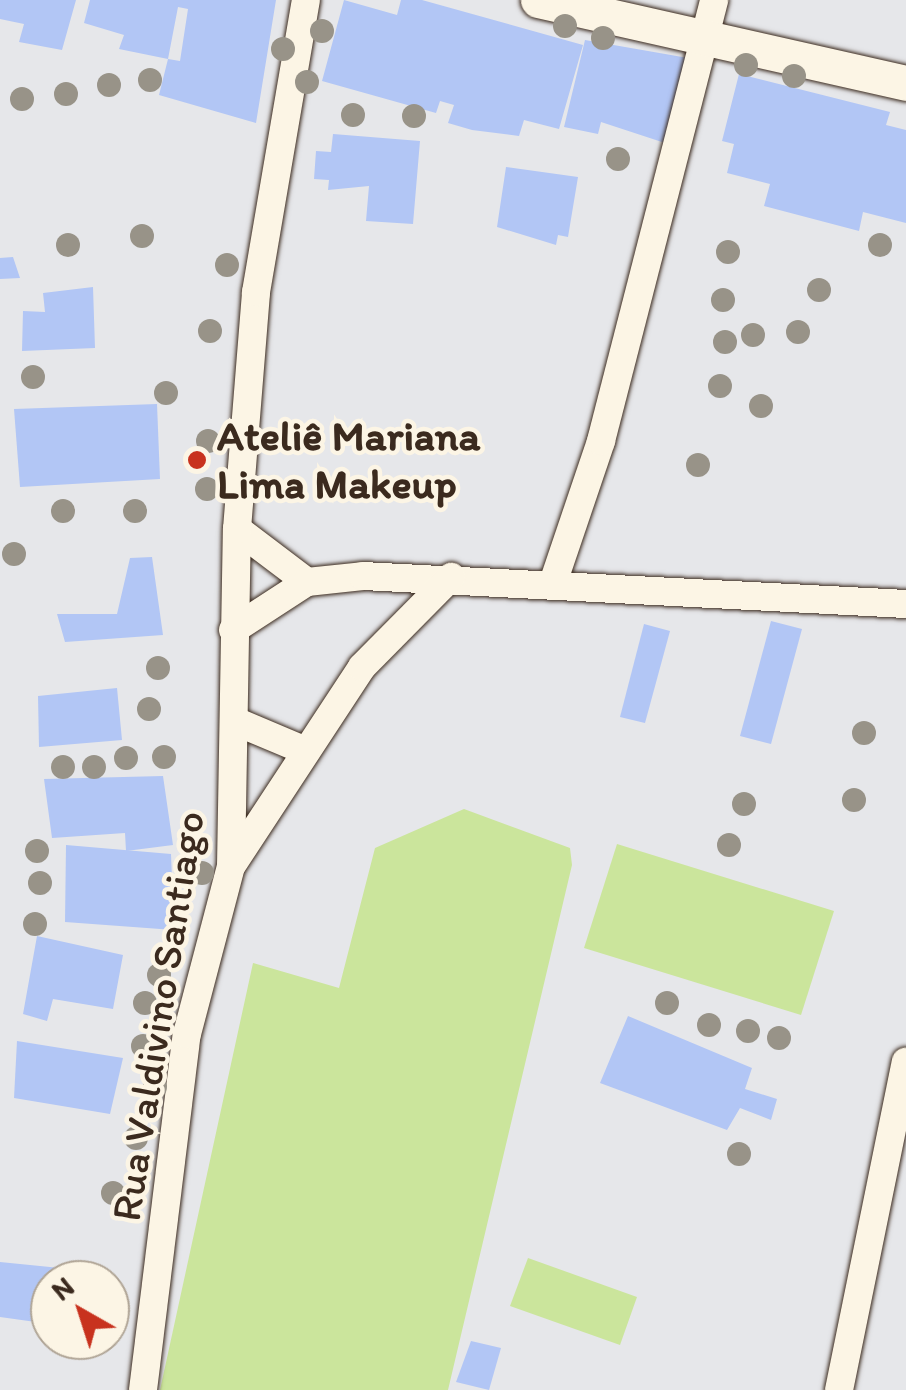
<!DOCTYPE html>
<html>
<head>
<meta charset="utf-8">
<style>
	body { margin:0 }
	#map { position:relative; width:906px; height:1390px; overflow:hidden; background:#e6e7ea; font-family:Itim,sans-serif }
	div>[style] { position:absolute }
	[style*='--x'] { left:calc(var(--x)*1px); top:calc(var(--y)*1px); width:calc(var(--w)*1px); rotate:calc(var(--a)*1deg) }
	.green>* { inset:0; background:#cbe59c }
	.building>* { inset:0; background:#b2c6f5 }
	.roads { filter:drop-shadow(0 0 2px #3b2a1e) drop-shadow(0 0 2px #3b2a1e) }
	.minor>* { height:28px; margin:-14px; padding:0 14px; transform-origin:14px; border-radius:14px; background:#fcf5e5 }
	.tertiary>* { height:35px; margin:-17.5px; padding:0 17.5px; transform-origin:17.5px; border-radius:17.5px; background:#fcf5e5 }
	.trees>* { width:24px; height:24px; margin:-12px; border-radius:50%; background:#989388 }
	.dots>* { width:28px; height:28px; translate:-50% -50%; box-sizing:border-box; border:5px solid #fcf5e5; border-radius:50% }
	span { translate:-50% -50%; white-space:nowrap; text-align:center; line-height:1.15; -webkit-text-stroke:9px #fcf5e5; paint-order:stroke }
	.poi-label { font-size:42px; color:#3b2a1e; font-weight:700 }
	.left { translate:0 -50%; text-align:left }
	.street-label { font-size:42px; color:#3b2a1e }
	.north { position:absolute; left:30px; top:1260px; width:100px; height:100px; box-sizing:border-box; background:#fcf5e5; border:2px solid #afa495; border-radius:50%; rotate:321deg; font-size:28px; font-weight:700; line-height:40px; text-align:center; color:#3b2a1e }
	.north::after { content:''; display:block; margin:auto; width:35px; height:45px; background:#c8321e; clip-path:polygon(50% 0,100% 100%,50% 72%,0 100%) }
</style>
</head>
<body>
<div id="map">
	<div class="green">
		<i style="clip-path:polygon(464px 809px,570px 848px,572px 865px,448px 1390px,160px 1390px,253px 963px,339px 988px,375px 848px)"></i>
		<i style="clip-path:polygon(617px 844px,834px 911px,801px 1015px,584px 948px)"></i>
		<i style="clip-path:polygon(528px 1258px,637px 1297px,620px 1345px,510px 1306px)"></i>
	</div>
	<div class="building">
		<i style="clip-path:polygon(0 0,76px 0,62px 50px,19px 42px,24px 24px,0 19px)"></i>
		<i style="clip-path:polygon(90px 0,276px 0,256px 123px,159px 95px,168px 59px,180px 61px,188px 9px,178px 7px,168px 59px,119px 49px,124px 35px,84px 23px)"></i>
		<i style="clip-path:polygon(344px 0,397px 15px,401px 0,422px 0,583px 45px,559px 129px,524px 120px,519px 136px,472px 130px,448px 123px,454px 105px,440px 101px,436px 113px,322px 81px)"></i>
		<i style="clip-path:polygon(585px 40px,688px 58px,668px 144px,601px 122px,598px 134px,564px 127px)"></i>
		<i style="clip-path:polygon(739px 74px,890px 112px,886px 125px,906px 130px,906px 223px,863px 212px,859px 231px,764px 206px,770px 184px,727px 173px,734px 144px,722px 141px)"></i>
		<i style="clip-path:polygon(333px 134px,420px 141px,413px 224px,366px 221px,369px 186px,328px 190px,329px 180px,314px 179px,316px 151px,331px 152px)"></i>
		<i style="clip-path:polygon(506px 167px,578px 177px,568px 237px,558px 235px,556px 245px,497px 227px)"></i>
		<i style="clip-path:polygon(13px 257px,20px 278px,0 279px,0 258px)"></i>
		<i style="clip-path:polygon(93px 287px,95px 348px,22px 351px,23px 311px,45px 312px,43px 293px)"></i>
		<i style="clip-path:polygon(157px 404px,160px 479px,20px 487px,14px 409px)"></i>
		<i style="clip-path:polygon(152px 557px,163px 635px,65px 642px,57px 614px,117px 614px,130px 558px)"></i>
		<i style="clip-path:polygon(771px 621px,802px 629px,771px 744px,740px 736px)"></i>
		<i style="clip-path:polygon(644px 624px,670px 631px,645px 723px,620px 717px)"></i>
		<i style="clip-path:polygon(117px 688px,122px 740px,39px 747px,38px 696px)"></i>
		<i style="clip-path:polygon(163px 776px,173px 845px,126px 851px,125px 833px,52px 838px,44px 779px)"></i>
		<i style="clip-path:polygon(66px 845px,171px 854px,174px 930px,65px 922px)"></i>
		<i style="clip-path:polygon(37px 936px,123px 955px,113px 1009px,53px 999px,47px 1021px,23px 1014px)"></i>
		<i style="clip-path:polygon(628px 1016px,752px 1068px,745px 1089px,777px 1099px,771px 1120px,740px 1108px,727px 1130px,600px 1083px)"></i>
		<i style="clip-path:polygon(17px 1041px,123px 1058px,110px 1114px,14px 1098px)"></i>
		<i style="clip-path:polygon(0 1262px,100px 1272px,100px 1280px,50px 1280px,50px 1324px,0 1317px)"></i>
		<i style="clip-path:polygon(471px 1341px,501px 1348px,489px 1390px,456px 1382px)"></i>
	</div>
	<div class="roads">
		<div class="minor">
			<i style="--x:237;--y:529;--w:88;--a:37.1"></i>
			<i style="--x:553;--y:583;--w:150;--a:-71.3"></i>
			<i style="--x:601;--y:441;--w:455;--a:-75.6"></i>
			<i style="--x:233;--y:630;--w:88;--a:-33"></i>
			<i style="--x:307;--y:582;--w:56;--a:-6.1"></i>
			<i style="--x:363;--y:576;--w:544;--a:2.95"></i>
			<i style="--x:237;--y:722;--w:75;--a:22.8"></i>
			<i style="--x:232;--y:865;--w:237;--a:-56.7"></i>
			<i style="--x:362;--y:667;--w:127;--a:-45.3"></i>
			<i style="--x:143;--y:1390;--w:359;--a:-83"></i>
			<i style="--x:187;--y:1034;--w:174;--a:-75.3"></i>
			<i style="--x:231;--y:866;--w:337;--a:-89"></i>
			<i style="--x:237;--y:529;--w:238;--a:-85.4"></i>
			<i style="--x:256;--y:292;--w:296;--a:-80.3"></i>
			<i style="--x:839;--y:1390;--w:335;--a:-78.5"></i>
		</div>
		<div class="tertiary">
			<i style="--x:538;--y:0;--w:377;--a:12.7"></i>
		</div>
	</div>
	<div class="trees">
		<i style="left:565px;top:26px"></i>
		<i style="left:322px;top:31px"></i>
		<i style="left:603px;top:38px"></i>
		<i style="left:283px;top:49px"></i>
		<i style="left:746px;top:65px"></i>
		<i style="left:794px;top:76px"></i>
		<i style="left:150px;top:80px"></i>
		<i style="left:307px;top:82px"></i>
		<i style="left:109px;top:85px"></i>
		<i style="left:66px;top:94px"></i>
		<i style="left:22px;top:99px"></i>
		<i style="left:353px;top:115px"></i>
		<i style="left:414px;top:116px"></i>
		<i style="left:618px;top:159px"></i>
		<i style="left:142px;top:236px"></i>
		<i style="left:68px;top:245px"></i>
		<i style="left:880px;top:245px"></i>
		<i style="left:728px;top:252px"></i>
		<i style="left:227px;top:265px"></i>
		<i style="left:819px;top:290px"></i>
		<i style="left:723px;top:300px"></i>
		<i style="left:210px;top:331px"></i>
		<i style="left:798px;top:332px"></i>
		<i style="left:753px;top:335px"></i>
		<i style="left:725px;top:342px"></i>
		<i style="left:33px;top:377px"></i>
		<i style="left:720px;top:386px"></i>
		<i style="left:166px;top:393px"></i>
		<i style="left:761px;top:406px"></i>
		<i style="left:208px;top:441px"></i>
		<i style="left:698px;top:465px"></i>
		<i style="left:207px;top:489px"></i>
		<i style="left:63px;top:511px"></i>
		<i style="left:135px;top:511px"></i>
		<i style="left:14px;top:554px"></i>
		<i style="left:158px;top:668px"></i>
		<i style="left:149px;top:709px"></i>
		<i style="left:864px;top:733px"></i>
		<i style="left:164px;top:757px"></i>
		<i style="left:126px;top:758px"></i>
		<i style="left:63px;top:767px"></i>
		<i style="left:94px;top:767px"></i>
		<i style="left:854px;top:800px"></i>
		<i style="left:744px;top:804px"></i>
		<i style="left:729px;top:845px"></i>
		<i style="left:37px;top:851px"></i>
		<i style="left:202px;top:873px"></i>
		<i style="left:40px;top:883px"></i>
		<i style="left:35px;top:924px"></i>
		<i style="left:159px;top:975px"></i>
		<i style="left:145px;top:1003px"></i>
		<i style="left:667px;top:1003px"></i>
		<i style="left:709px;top:1025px"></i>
		<i style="left:748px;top:1031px"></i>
		<i style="left:779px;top:1038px"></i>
		<i style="left:143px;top:1046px"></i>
		<i style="left:155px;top:1087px"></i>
		<i style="left:136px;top:1138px"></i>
		<i style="left:739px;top:1154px"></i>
		<i style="left:113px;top:1193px"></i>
	</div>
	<div class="dots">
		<i style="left:197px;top:460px;background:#c8321e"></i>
	</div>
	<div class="poi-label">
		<span class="left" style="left:217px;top:460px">Ateliê Mariana<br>Lima Makeup</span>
	</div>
	<div class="street-label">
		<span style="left:158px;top:1016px;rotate:-81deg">Rua Valdivino Santiago</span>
	</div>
	<div class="north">N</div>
</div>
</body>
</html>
